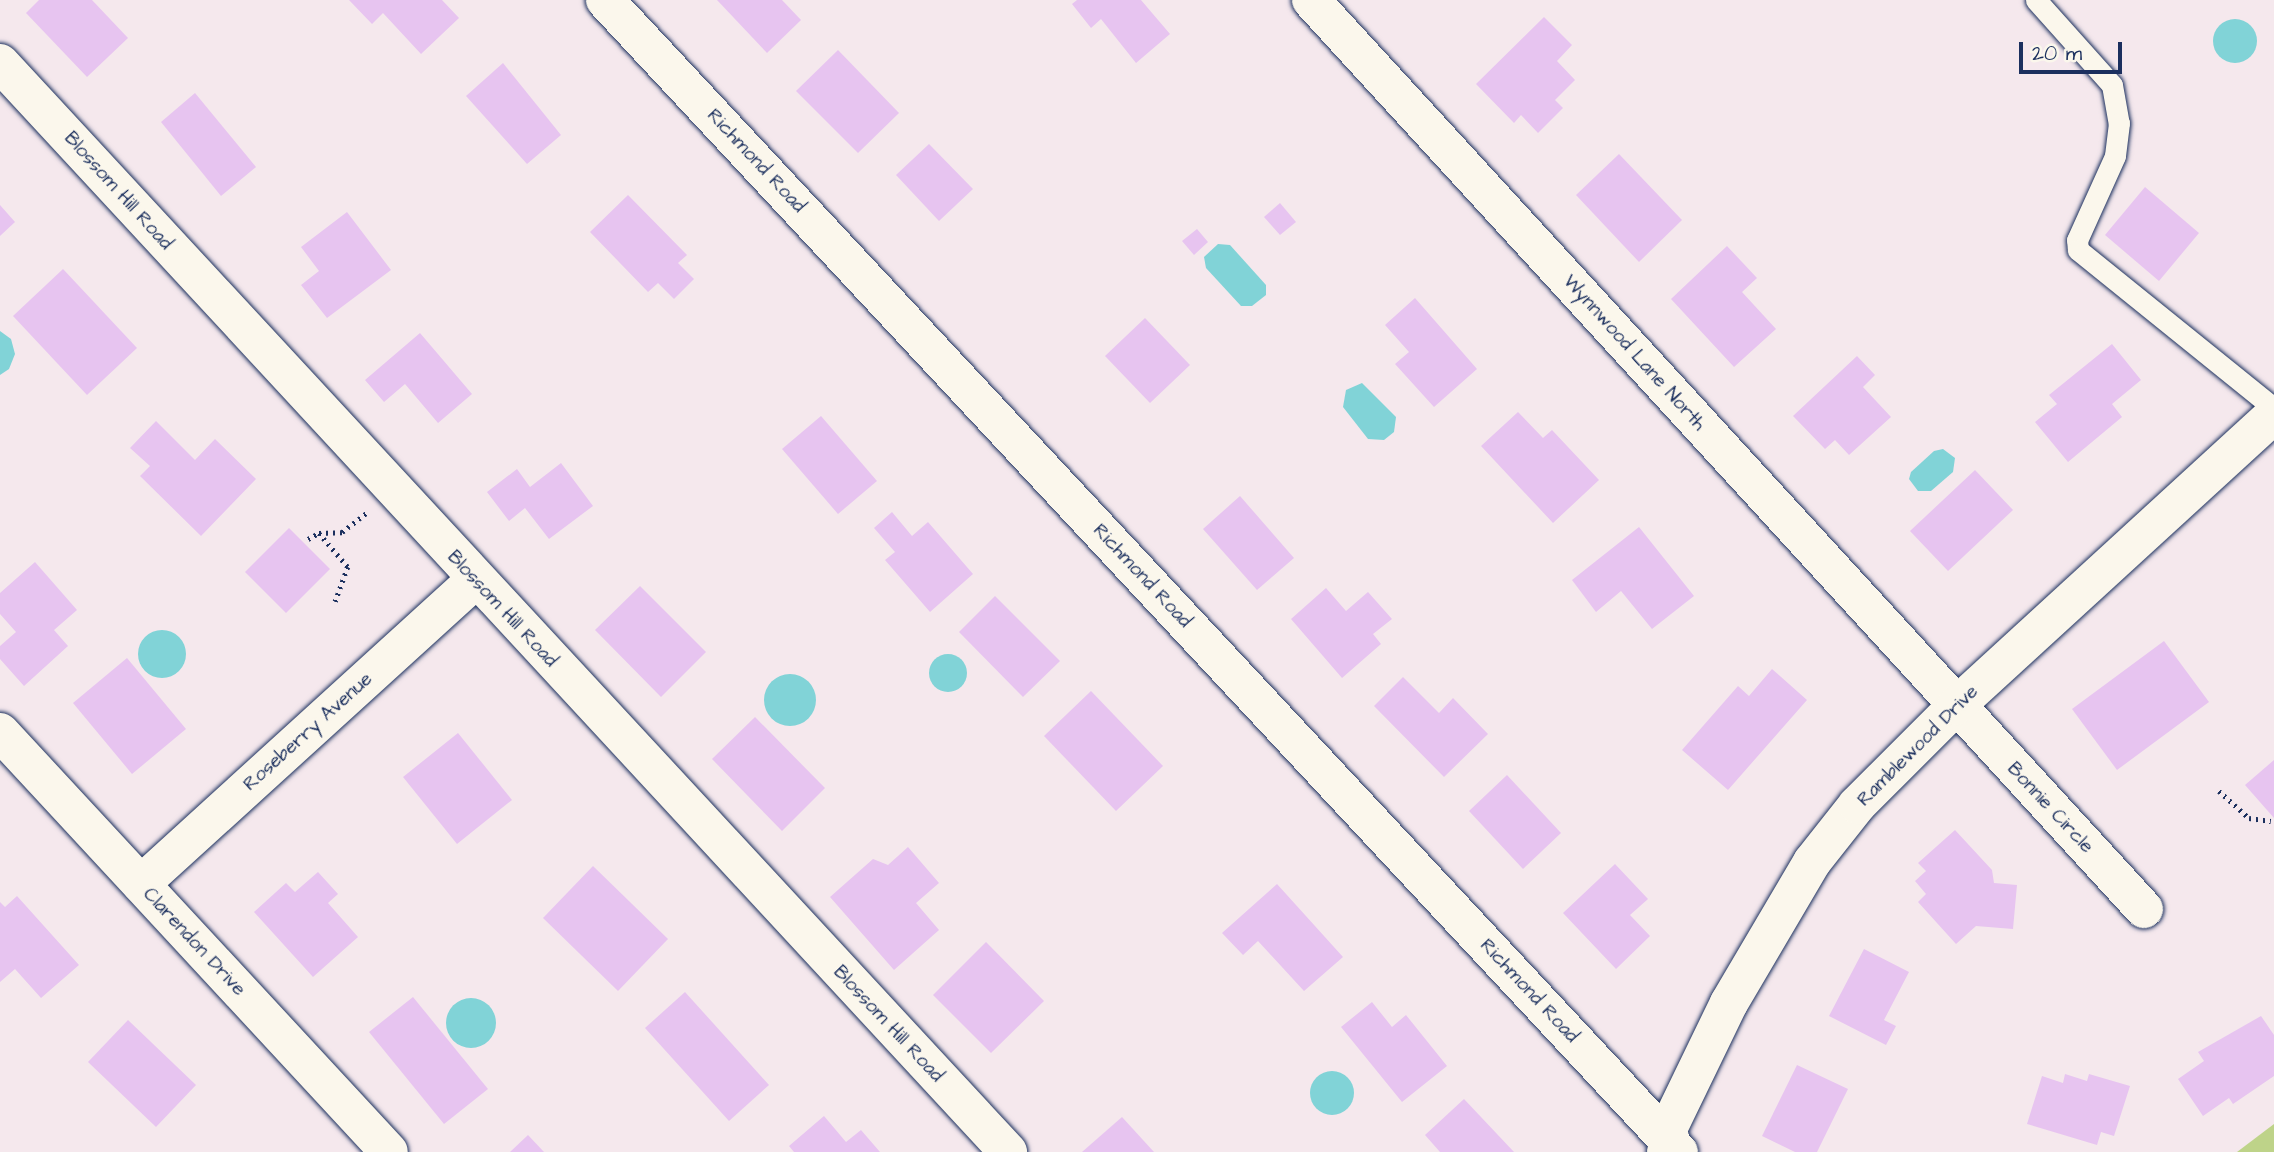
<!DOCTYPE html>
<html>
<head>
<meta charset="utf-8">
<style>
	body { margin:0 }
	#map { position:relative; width:2274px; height:1152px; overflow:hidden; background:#f5e8ed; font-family:"Architects Daughter",sans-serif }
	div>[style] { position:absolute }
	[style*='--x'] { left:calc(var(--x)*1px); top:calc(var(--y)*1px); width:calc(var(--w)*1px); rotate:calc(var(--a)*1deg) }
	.green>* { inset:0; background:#bed389 }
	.water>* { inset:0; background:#81d3d7 }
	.round { border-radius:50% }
	.building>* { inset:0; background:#e7c4f0 }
	.path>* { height:4.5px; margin-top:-2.25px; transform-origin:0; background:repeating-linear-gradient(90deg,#1b2f5e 0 2px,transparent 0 7px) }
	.roads { filter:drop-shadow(0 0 2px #1b2f5e) drop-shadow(0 0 2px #1b2f5e) }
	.lane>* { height:21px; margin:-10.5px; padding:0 10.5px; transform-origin:10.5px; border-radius:10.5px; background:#fbf7ec }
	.street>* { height:38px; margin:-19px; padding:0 19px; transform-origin:19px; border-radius:19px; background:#fbf7ec }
	.secondary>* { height:38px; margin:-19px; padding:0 19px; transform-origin:19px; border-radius:19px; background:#fbf7ec }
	span { translate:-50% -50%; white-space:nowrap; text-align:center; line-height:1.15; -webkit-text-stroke:5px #fbf7ec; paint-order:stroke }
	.street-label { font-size:19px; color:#1b2f5e }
	.scale { position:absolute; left:2019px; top:42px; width:103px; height:32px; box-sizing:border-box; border:4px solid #1b2f5e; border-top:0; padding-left:9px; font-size:21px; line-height:24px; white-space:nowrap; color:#1b2f5e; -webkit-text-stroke:5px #fbf7ec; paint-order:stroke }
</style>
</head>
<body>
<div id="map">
	<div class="green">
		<i style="clip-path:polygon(2274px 1124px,2274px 1152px,2237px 1152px)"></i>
	</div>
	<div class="water">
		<i class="round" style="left:2213px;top:19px;width:44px;height:44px"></i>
		<i style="clip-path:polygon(1218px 244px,1230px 245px,1266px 285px,1266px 295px,1252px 306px,1241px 306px,1206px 268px,1204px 257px)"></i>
		<i style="clip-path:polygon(0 331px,11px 339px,15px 354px,9px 369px,0 375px)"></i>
		<i style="clip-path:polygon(1362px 383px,1396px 417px,1394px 432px,1384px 440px,1368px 439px,1343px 407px,1346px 390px)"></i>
		<i style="clip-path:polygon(1943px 449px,1955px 458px,1953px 472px,1931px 491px,1918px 491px,1909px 479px,1911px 472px,1934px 451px)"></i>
		<i class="round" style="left:138px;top:630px;width:48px;height:48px"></i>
		<i class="round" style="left:929px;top:654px;width:38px;height:38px"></i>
		<i class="round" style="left:764px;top:674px;width:52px;height:52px"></i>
		<i class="round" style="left:446px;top:998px;width:50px;height:50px"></i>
		<i class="round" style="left:1310px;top:1071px;width:44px;height:44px"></i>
	</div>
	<div class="building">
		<i style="clip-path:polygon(39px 0,92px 0,128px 38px,87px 77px,26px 13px)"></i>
		<i style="clip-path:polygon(349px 0,442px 0,459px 18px,421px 54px,383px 13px,372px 24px)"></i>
		<i style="clip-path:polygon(717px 0,782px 0,801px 20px,767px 53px)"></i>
		<i style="clip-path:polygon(1077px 0,1141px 0,1170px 34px,1136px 63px,1101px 19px,1091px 28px,1072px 4px)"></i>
		<i style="clip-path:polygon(1544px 17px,1572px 45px,1557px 61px,1575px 80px,1555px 100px,1563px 108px,1538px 133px,1521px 115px,1514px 123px,1476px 84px)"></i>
		<i style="clip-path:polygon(838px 50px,899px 113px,858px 153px,796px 91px)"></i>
		<i style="clip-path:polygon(503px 63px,561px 135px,527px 164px,466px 96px)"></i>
		<i style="clip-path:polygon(195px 93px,256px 167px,221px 196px,161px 122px)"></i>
		<i style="clip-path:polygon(929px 144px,973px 189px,939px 221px,896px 175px)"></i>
		<i style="clip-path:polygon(1619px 154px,1682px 220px,1639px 262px,1576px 195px)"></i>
		<i style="clip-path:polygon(2145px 187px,2199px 233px,2159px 281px,2105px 235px)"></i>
		<i style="clip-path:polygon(628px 195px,687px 255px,678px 263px,694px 279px,674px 299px,658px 283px,648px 292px,590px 232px)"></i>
		<i style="clip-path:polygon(1280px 203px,1296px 222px,1280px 235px,1264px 217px)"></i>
		<i style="clip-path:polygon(0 205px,15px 222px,0 236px)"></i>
		<i style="clip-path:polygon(347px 212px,391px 270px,327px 318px,301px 285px,319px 271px,301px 247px)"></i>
		<i style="clip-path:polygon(1197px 229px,1208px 242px,1194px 255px,1182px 241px)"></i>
		<i style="clip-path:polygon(1727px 246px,1757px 278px,1742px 292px,1776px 329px,1734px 367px,1671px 299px)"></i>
		<i style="clip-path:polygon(63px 269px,137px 348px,87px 395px,13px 316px)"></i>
		<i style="clip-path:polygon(1415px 298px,1477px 369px,1434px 407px,1395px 364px,1409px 352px,1385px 325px)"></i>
		<i style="clip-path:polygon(1145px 318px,1190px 365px,1150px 403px,1105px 356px)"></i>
		<i style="clip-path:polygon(420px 333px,472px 394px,438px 423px,405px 384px,384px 402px,365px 380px)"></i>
		<i style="clip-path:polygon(2112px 344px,2141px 380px,2112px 404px,2122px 417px,2068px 462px,2035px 422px,2057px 404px,2049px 395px)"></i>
		<i style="clip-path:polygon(1857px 356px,1875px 375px,1863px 387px,1891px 417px,1849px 455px,1835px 440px,1825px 449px,1793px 416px)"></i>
		<i style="clip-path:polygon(1518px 412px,1543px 438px,1552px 430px,1599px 480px,1553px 523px,1481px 446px)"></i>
		<i style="clip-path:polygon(821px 416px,877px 481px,838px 514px,782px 449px)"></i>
		<i style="clip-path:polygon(156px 421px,195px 460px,215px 439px,256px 479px,201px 536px,140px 476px,150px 466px,130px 448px)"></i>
		<i style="clip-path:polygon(561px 463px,593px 506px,549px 539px,525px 508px,509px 521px,487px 492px,517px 469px,530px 487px)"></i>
		<i style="clip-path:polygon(1975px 470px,2013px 510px,1948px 571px,1910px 531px)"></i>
		<i style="clip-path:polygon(1240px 496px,1294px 558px,1257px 590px,1203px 529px)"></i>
		<i style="clip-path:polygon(892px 512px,912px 536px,928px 522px,973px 574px,930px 612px,885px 560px,895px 552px,874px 528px)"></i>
		<i style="clip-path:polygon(1639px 527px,1694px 596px,1652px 629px,1621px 591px,1596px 612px,1572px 580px)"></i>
		<i style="clip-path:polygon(289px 528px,330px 569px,286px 613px,245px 572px)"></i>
		<i style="clip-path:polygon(35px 562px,77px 610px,54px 630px,68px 646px,24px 686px,0 659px,0 646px,16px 632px,0 614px,0 593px)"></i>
		<i style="clip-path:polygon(640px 586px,706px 652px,661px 697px,595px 630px)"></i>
		<i style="clip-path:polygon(1326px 588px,1346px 611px,1368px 592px,1392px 619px,1373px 634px,1381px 644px,1342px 678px,1291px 619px)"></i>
		<i style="clip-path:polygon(995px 596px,1060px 661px,1023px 697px,959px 632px)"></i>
		<i style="clip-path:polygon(2164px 641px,2209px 702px,2117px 770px,2072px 709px)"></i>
		<i style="clip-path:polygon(127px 658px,186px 729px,132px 774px,73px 703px)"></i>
		<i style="clip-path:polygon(1772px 669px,1807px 700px,1728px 790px,1682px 750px,1738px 686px,1749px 696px)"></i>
		<i style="clip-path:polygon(1403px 677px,1439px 713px,1453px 698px,1488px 734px,1444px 777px,1374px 706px)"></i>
		<i style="clip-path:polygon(1091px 691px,1163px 766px,1116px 811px,1044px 736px)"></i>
		<i style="clip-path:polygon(755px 717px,825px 788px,782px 831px,712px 759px)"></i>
		<i style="clip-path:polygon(458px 733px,512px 800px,457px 844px,403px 777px)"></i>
		<i style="clip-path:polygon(2274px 760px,2274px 818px,2245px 785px)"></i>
		<i style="clip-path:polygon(1507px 775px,1561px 833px,1523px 869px,1469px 811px)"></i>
		<i style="clip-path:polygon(1955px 830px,1992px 870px,1994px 883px,2017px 885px,2013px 929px,1976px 926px,1956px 944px,1918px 902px,1926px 894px,1915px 881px,1926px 871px,1918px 863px)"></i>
		<i style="clip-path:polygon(908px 847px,939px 883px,916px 903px,939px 930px,894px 970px,830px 897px,873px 859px,888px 865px)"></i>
		<i style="clip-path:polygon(1615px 864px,1648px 899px,1630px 915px,1650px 936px,1616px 969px,1563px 913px)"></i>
		<i style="clip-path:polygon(593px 866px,668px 939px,618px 991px,543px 918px)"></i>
		<i style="clip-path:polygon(318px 872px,338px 894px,328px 903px,358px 937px,313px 977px,254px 912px,286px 883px,295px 892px)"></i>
		<i style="clip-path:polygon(1277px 884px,1343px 957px,1304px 991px,1258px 941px,1243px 955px,1222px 933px)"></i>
		<i style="clip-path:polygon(17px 896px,79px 965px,41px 998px,15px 969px,0 982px,0 902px,5px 907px)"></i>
		<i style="clip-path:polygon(986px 942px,1044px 1001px,991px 1053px,933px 995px)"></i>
		<i style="clip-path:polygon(1864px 949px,1909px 972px,1884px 1020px,1896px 1026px,1886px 1045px,1829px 1016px)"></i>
		<i style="clip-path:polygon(685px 992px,769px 1085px,729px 1121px,645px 1028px)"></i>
		<i style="clip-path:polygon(413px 997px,488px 1089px,444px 1124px,369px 1032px)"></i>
		<i style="clip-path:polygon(1372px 1002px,1392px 1027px,1406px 1015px,1447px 1066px,1402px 1102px,1341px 1027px)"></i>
		<i style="clip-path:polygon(2261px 1016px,2274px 1035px,2274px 1076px,2233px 1104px,2229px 1098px,2203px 1116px,2178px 1079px,2204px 1061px,2198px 1052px)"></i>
		<i style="clip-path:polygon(128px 1020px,196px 1085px,156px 1127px,88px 1062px)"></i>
		<i style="clip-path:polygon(1797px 1065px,1848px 1089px,1817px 1152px,1795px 1152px,1762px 1136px)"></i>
		<i style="clip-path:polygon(2065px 1074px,2087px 1081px,2089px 1074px,2130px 1086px,2114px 1136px,2101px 1132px,2097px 1145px,2027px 1124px,2042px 1076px,2063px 1083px)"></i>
		<i style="clip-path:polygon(1464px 1099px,1514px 1152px,1440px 1152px,1425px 1135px)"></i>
		<i style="clip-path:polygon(824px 1116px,846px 1142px,861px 1130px,880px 1152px,794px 1152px,789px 1146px)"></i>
		<i style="clip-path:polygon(1122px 1117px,1154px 1152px,1082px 1152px)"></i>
		<i style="clip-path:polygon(528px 1135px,544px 1152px,510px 1152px)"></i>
	</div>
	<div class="path">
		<i style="--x:319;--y:533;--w:45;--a:49.5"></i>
		<i style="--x:348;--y:567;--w:37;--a:110"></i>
		<i style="--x:308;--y:539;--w:13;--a:-29"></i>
		<i style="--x:319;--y:533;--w:23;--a:-2"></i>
		<i style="--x:342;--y:532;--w:33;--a:-38"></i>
		<i style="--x:2219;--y:791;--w:40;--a:42"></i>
		<i style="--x:2249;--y:818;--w:22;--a:8"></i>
	</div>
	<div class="roads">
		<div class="lane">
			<i style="--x:2036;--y:0;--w:114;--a:48.2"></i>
			<i style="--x:2112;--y:85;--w:39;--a:80"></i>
			<i style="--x:2119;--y:123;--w:33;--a:97"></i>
			<i style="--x:2115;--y:156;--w:92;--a:114.3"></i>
			<i style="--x:2077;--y:240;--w:10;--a:84"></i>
			<i style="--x:2078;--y:250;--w:252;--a:38.9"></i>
		</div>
		<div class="street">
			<i style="--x:1311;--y:0;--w:1233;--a:47.5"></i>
			<i style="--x:0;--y:63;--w:1484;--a:47.21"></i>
			<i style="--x:0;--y:732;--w:572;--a:47.19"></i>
			<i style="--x:141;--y:884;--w:452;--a:-42.3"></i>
			<i style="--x:1666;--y:1152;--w:10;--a:-61"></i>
			<i style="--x:1671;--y:1143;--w:14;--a:-102"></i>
			<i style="--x:1668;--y:1129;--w:140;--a:-64.2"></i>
			<i style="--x:1729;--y:1003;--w:164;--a:-59.5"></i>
			<i style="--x:1812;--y:862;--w:73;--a:-51.7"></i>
			<i style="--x:1857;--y:805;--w:140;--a:-45"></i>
			<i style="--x:1956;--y:706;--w:431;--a:-42.5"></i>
		</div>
		<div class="secondary">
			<i style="--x:605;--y:0;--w:1575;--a:47.01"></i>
		</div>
	</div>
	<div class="street-label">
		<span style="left:756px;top:161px;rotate:47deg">Richmond Road</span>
		<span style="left:118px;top:191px;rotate:48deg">Blossom Hill Road</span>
		<span style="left:1634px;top:353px;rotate:48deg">Wynnwood Lane North</span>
		<span style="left:1142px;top:576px;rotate:47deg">Richmond Road</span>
		<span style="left:502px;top:609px;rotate:47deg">Blossom Hill Road</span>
		<span style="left:308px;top:732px;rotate:-42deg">Roseberry Avenue</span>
		<span style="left:1918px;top:746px;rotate:-45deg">Ramblewood Drive</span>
		<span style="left:2050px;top:808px;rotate:47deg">Bonnie Circle</span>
		<span style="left:194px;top:942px;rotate:47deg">Clarendon Drive</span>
		<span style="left:1529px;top:991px;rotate:47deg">Richmond Road</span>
		<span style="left:888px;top:1024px;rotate:47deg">Blossom Hill Road</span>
	</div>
	<div class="scale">20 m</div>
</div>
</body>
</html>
